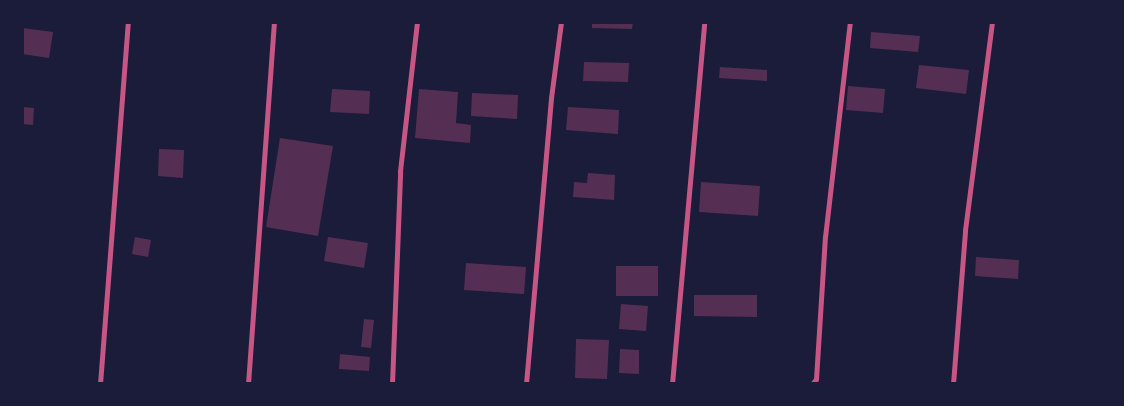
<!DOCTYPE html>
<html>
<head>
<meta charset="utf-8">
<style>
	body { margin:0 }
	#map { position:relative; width:1124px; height:406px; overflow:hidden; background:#1b1b3a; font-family:"Varela Round",sans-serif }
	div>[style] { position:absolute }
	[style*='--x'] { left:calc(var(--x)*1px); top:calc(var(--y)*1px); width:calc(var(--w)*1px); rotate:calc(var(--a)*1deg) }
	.building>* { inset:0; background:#542f53 }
	.minor>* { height:5px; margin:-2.5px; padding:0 2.5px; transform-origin:2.5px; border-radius:2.5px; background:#c65784 }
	span { translate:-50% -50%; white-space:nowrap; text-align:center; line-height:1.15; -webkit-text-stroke:4.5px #1b1b3a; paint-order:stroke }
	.frame { position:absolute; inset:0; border:24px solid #1b1b3a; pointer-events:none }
</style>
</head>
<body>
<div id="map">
	<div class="building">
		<i style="clip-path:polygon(592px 22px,633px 22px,632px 29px,592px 28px)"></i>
		<i style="clip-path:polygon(22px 28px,53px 32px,49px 58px,22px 54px)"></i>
		<i style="clip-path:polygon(871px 32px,920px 36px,918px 52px,870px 48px)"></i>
		<i style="clip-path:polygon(584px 62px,629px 63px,628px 82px,583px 81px)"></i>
		<i style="clip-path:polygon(919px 65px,969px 70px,966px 94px,916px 88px)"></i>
		<i style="clip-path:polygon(720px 67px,767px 70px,767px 81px,719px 78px)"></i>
		<i style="clip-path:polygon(848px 86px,885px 89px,883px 113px,846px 110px)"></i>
		<i style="clip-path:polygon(332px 89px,370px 91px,369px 114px,330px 112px)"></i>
		<i style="clip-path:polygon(419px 89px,458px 92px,456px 123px,471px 125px,470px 143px,415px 138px)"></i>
		<i style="clip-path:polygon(472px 93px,518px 95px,517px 119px,471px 116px)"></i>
		<i style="clip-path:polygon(22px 107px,34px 108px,33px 125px,22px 124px)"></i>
		<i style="clip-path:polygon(568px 107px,619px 110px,618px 134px,566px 130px)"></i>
		<i style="clip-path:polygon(280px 138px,333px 146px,318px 236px,266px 227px)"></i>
		<i style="clip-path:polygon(159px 149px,184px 150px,183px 178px,158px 176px)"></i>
		<i style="clip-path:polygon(588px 173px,615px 175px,614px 200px,573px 197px,574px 182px,587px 183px)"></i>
		<i style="clip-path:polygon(701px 182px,760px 186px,758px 216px,699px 212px)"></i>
		<i style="clip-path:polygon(135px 237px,151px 240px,148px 257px,132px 254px)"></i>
		<i style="clip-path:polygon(328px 237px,368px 243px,364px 268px,324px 261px)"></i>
		<i style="clip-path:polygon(976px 257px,1019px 260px,1018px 279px,975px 276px)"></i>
		<i style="clip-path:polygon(466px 263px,526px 267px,524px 294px,464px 290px)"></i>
		<i style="clip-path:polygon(616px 266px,658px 266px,658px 296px,616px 296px)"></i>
		<i style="clip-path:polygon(694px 295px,757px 295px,757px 317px,694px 316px)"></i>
		<i style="clip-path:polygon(621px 304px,648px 306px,646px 331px,619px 329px)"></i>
		<i style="clip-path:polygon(364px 319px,374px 320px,371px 348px,361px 347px)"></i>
		<i style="clip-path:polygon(576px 339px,609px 340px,607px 379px,575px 378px)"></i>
		<i style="clip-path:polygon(620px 349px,639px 350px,639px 374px,619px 373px)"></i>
		<i style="clip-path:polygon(340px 354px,370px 357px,369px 371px,339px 369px)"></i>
	</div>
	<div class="minor">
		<i style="--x:100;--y:384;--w:363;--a:-85.6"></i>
		<i style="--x:248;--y:384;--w:363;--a:-85.9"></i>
		<i style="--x:392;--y:384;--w:213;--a:-87.8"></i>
		<i style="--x:400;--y:171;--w:150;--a:-83.5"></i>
		<i style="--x:526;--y:384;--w:287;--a:-85"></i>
		<i style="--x:551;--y:98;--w:77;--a:-82.5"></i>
		<i style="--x:672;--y:384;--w:363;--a:-84.9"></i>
		<i style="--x:812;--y:384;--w:6;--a:-51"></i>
		<i style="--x:816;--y:379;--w:142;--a:-86.4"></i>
		<i style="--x:825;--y:237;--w:216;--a:-83.4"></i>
		<i style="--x:953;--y:384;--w:154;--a:-85.5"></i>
		<i style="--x:965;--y:230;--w:210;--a:-82.6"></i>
	</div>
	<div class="frame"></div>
</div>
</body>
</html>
